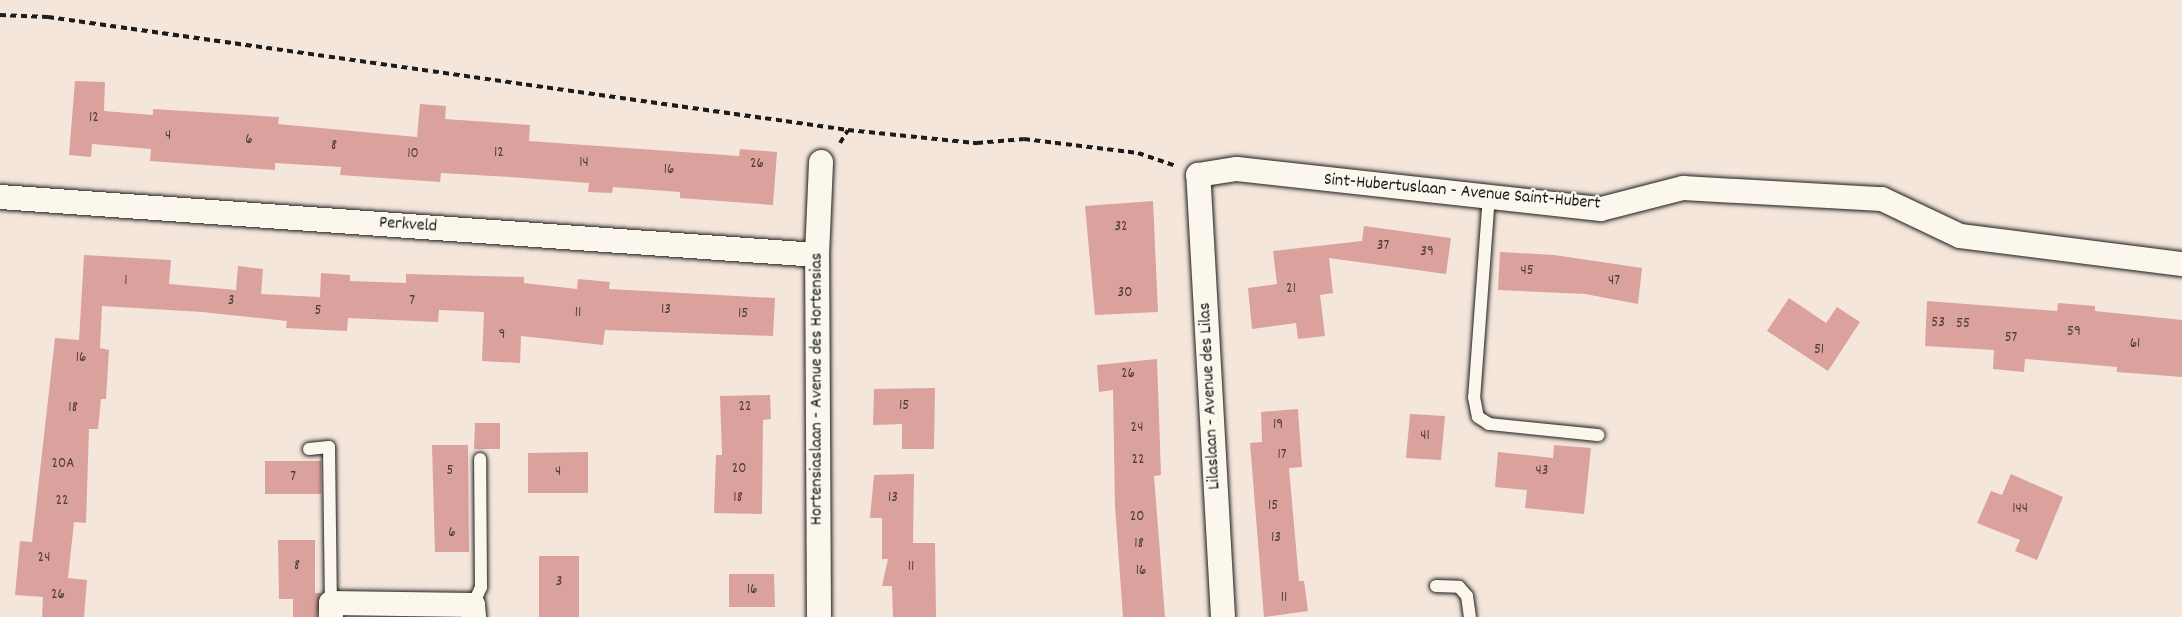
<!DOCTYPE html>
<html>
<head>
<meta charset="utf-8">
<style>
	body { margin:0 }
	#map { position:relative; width:2182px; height:617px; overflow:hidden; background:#f5e6dc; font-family:Dekko,sans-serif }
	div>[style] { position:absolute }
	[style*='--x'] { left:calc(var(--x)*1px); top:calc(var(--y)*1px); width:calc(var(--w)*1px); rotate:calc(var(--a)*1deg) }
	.building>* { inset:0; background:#dba19c }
	.path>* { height:4px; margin-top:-2px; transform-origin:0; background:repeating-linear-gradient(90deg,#1c1c1c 0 6px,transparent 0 10.5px) }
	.roads { filter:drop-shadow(0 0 2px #1c1c1c) drop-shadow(0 0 2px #1c1c1c) }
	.lane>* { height:12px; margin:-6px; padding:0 6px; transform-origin:6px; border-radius:6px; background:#fbf7ec }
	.street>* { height:24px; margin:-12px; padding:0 12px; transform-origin:12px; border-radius:12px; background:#fbf7ec }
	span { translate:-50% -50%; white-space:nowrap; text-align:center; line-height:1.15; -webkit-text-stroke:4.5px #fbf7ec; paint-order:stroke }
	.number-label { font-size:15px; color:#4c3d3c }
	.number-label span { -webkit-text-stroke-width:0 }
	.street-label { font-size:18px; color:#1c1c1c }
</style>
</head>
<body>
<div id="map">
	<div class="building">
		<i style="clip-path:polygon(75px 81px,105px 82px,104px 111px,153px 115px,153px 109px,279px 117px,278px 124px,417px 137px,420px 104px,446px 106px,445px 119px,530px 125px,529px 141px,739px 156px,740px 149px,777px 152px,773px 205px,680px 198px,680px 192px,613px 187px,612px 193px,588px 192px,589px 183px,510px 177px,441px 173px,440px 182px,340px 175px,341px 167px,275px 163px,275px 170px,150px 161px,151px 149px,92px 144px,91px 157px,69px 155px)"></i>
		<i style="clip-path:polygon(1153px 201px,1158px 312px,1095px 315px,1085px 206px)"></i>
		<i style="clip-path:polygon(1364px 226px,1451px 238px,1446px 274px,1329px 258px,1333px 293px,1320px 295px,1325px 336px,1298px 339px,1296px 323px,1252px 329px,1248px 288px,1277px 284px,1273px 251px,1362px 241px)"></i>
		<i style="clip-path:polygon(1500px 252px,1554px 255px,1642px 268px,1638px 304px,1585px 294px,1498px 290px)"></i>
		<i style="clip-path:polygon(84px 255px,171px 260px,169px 284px,236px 290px,238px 266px,263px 269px,261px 294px,320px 297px,321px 273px,350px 275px,350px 281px,406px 283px,406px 274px,524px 277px,524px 283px,577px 289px,578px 279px,610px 282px,609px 289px,775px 298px,773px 336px,605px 330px,603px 345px,521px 336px,520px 363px,482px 361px,484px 312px,439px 310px,438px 322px,348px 318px,347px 331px,286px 328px,287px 321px,202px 312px,102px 306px,100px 348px,109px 350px,106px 399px,101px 399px,98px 429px,89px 429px,86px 523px,74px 522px,68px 578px,87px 580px,84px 617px,42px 617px,43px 597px,15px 595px,20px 541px,32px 542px,55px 338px,79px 340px)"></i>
		<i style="clip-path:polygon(1789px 298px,1826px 323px,1837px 307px,1860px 322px,1828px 371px,1767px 331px)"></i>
		<i style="clip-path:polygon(1927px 301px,2057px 311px,2058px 303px,2095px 306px,2095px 311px,2182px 320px,2182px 377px,2117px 372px,2117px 367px,2025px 359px,2024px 372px,1993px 369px,1994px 350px,1925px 346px)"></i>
		<i style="clip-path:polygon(1157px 359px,1161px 475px,1154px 476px,1165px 617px,1123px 617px,1115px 506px,1113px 390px,1099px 392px,1097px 365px)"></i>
		<i style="clip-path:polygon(935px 388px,934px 449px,902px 449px,902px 424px,873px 425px,874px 389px)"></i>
		<i style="clip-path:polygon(770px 395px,771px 419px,763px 420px,762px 514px,714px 513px,716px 455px,722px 455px,720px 396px)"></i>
		<i style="clip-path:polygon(1298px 409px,1302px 467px,1289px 468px,1299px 581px,1304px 581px,1308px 611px,1264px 617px,1250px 443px,1262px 442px,1261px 412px)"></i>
		<i style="clip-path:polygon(1410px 414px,1445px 416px,1441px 460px,1406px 458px)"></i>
		<i style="clip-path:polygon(475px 423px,500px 423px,500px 449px,474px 449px)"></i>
		<i style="clip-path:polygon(432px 445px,468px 445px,469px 552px,435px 552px)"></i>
		<i style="clip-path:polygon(1554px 445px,1591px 448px,1584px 514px,1525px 508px,1527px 490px,1495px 487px,1498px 452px,1553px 458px)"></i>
		<i style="clip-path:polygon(588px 452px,588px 493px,528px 493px,528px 453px)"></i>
		<i style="clip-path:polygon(265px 461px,321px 461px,321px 494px,265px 494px)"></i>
		<i style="clip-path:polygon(914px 474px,913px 543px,935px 543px,936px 617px,893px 617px,892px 586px,882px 586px,888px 559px,882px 559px,882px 518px,870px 518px,874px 475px)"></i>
		<i style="clip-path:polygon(2011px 474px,2063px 497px,2037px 560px,2015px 551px,2020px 540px,1977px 523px,1991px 491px,2002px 495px)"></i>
		<i style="clip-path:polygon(278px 540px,315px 540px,315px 593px,321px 593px,317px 617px,293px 617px,293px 599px,279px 599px)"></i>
		<i style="clip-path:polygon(539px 556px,579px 556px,579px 617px,539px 617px)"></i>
		<i style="clip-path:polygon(729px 574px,774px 574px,775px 607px,729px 607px)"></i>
	</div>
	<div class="path">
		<i style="--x:0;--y:15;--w:48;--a:2.4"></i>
		<i style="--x:48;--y:17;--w:808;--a:8.04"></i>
		<i style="--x:840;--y:143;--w:15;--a:-58"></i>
		<i style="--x:848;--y:130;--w:130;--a:5.8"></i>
		<i style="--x:977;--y:143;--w:47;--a:-4.9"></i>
		<i style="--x:1024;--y:139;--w:115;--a:7"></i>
		<i style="--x:1138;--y:153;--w:39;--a:19"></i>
	</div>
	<div class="roads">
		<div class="lane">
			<i style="--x:1489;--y:195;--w:203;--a:94.2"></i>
			<i style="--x:1474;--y:397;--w:20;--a:79"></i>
			<i style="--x:1478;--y:417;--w:13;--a:32"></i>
			<i style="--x:1489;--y:424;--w:110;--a:5.8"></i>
			<i style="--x:309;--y:449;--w:20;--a:-6"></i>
			<i style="--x:329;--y:447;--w:156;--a:89.3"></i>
			<i style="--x:1436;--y:586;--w:23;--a:2"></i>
			<i style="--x:1459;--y:587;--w:12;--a:48"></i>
			<i style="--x:1467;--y:596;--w:21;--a:82"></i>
			<i style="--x:473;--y:605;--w:20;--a:-66"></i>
			<i style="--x:481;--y:587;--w:128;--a:-90.4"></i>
		</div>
		<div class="street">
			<i style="--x:0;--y:197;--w:819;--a:4.06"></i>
			<i style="--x:331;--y:617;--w:14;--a:-90"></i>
			<i style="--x:331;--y:603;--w:142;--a:0.8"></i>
			<i style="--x:473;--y:605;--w:12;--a:85"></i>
			<i style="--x:819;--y:617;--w:362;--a:-90.3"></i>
			<i style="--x:817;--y:255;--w:93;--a:-87.5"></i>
			<i style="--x:1223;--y:617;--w:443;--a:-93.2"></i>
			<i style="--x:1198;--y:175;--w:39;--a:-9"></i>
			<i style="--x:1237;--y:169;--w:366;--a:6.3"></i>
			<i style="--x:1601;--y:209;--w:85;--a:-14.4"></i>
			<i style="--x:1683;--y:188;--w:199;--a:3.2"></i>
			<i style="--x:1882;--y:199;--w:86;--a:25.4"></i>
			<i style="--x:1960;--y:236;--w:224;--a:7.2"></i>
		</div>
	</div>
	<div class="number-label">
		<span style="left:94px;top:119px">12</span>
		<span style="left:168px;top:137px">4</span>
		<span style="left:249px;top:141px">6</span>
		<span style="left:334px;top:147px">8</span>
		<span style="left:499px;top:154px">12</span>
		<span style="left:413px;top:155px">10</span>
		<span style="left:584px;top:164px">14</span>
		<span style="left:757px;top:165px">26</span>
		<span style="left:669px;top:171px">16</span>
		<span style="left:1121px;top:228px">32</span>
		<span style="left:1383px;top:247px">37</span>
		<span style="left:1427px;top:253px">39</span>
		<span style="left:1527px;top:272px">45</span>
		<span style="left:126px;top:282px">1</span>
		<span style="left:1614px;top:282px">47</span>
		<span style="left:1291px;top:290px">21</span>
		<span style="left:1125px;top:294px">30</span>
		<span style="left:231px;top:302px">3</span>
		<span style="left:412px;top:302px">7</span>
		<span style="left:666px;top:311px">13</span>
		<span style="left:318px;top:312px">5</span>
		<span style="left:578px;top:314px">11</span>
		<span style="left:743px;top:315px">15</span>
		<span style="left:1938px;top:324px">53</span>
		<span style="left:1963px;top:325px">55</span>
		<span style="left:2074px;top:333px">59</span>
		<span style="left:502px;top:336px">9</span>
		<span style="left:2011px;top:339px">57</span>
		<span style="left:2135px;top:345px">61</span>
		<span style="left:1819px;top:351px">51</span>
		<span style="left:81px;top:359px">16</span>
		<span style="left:1128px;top:375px">26</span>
		<span style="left:904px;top:407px">15</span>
		<span style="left:745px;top:408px">22</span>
		<span style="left:73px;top:409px">18</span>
		<span style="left:1278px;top:426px">19</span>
		<span style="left:1137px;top:429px">24</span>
		<span style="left:1425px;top:437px">41</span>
		<span style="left:1282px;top:456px">17</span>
		<span style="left:1138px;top:461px">22</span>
		<span style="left:63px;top:465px">20A</span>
		<span style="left:739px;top:470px">20</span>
		<span style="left:450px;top:472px">5</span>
		<span style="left:1542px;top:472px">43</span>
		<span style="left:558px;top:473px">4</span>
		<span style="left:293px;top:478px">7</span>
		<span style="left:738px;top:499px">18</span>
		<span style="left:893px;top:499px">13</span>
		<span style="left:62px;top:502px">22</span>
		<span style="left:1273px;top:507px">15</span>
		<span style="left:2020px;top:510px">144</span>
		<span style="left:1137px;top:518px">20</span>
		<span style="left:452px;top:534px">6</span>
		<span style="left:1276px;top:539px">13</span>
		<span style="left:1139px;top:545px">18</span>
		<span style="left:44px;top:559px">24</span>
		<span style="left:297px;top:567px">8</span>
		<span style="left:911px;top:568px">11</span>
		<span style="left:1141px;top:572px">16</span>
		<span style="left:559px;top:583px">3</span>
		<span style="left:752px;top:591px">16</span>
		<span style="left:58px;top:596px">26</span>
		<span style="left:1284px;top:599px">11</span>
	</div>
	<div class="street-label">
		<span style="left:1462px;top:193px;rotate:5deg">Sint-Hubertuslaan - Avenue Saint-Hubert</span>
		<span style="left:408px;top:226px;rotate:4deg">Perkveld</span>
		<span style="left:818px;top:389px;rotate:-90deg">Hortensiaslaan - Avenue des Hortensias</span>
		<span style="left:1211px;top:396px;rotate:-93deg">Lilaslaan - Avenue des Lilas</span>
	</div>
</div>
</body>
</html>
